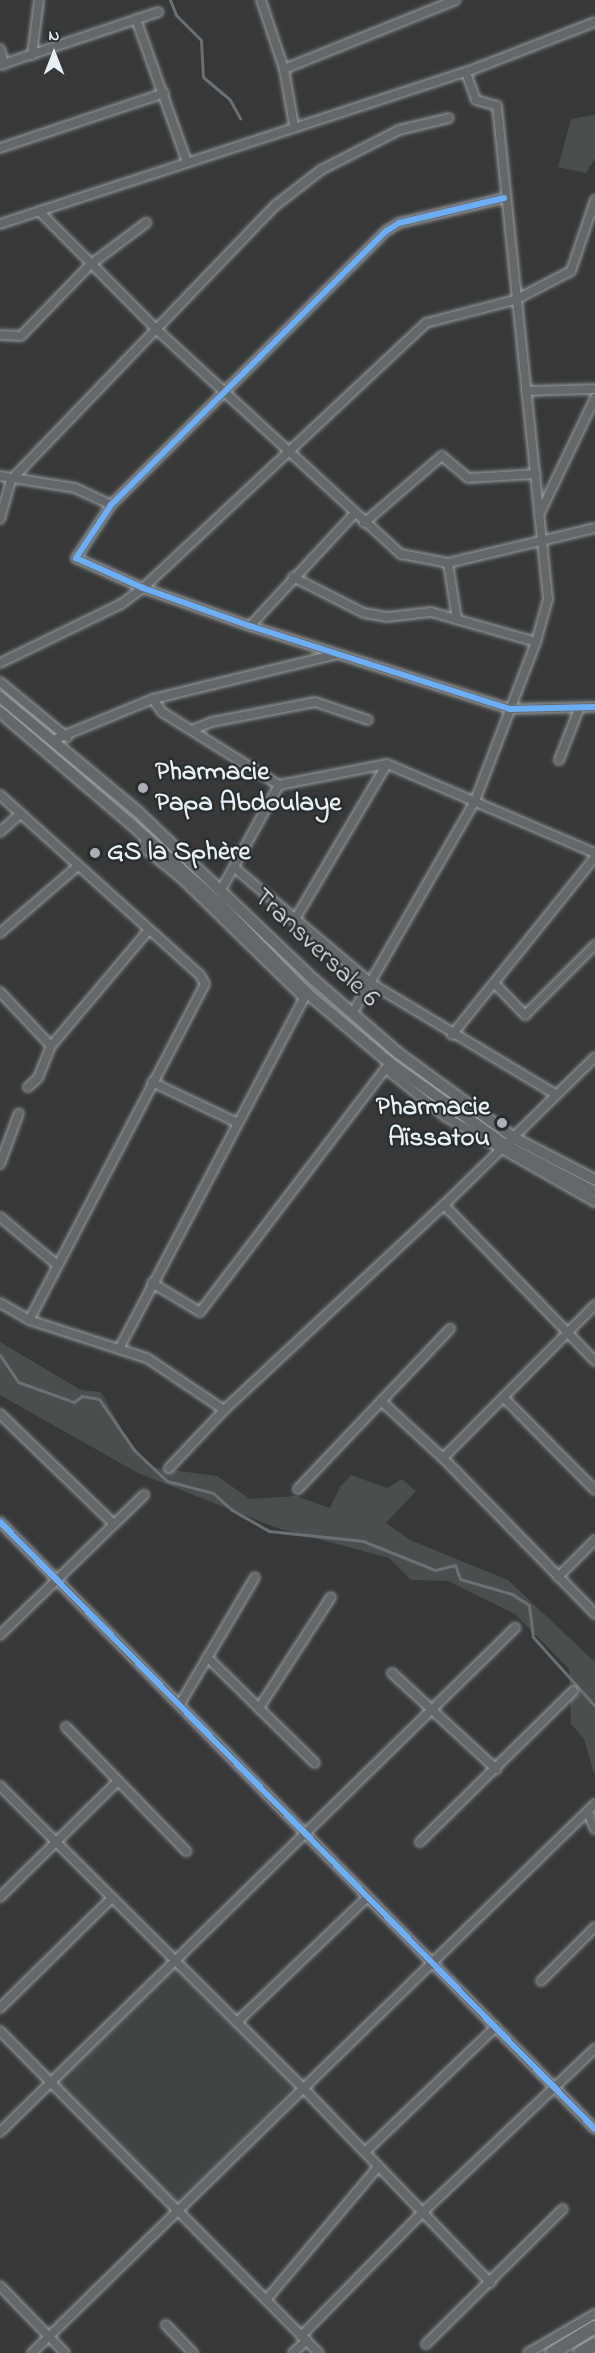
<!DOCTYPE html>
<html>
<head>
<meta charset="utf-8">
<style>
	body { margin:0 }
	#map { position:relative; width:595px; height:2353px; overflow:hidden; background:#363839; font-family:"Indie Flower",sans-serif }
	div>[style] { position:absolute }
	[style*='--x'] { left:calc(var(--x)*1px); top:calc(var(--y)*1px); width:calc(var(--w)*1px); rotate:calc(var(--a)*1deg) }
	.built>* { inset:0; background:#404445 }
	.green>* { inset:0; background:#4a4e4f }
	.stream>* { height:3px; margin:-1.5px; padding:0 1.5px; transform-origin:1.5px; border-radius:1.5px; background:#6b7073 }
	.roads { filter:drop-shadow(0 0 2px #9b9d9f) drop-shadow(0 0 2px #9b9d9f) }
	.street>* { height:8px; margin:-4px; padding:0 4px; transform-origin:4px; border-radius:4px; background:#65686b }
	.secondary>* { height:10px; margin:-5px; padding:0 5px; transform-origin:5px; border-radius:5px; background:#65686b }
	.primary>* { height:12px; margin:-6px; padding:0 6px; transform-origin:6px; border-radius:6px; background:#65686b }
	.cycleway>* { height:6px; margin:-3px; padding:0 3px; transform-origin:3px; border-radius:3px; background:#6dadf4 }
	.dots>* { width:16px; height:16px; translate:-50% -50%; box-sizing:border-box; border:3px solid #2a2d2e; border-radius:50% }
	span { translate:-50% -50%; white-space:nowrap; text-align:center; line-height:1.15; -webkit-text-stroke:4.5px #2a2d2e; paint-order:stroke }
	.poi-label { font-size:27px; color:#e8f1f8; font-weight:700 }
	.left { translate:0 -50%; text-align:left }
	.right { translate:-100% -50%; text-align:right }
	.street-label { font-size:27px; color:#e8f1f8 }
	.north { position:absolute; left:24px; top:24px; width:60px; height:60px; -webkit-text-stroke:4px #2a2d2e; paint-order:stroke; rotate:0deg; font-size:16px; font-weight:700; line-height:24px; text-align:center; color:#e8f1f8 }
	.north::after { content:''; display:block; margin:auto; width:21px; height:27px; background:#e8f1f8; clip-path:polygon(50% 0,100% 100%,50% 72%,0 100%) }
</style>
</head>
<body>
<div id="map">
	<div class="built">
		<i style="clip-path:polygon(173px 1962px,295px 2085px,177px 2205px,55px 2083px)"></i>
	</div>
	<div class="green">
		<i style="clip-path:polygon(595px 115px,595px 159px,586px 173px,558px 167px,571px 119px)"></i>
		<i style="clip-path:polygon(0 1342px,81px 1390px,101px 1392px,124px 1433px,150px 1467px,217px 1476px,250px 1499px,296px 1496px,330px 1508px,340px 1487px,351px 1475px,387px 1488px,402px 1479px,416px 1491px,386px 1523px,410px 1540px,508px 1580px,595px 1662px,595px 1776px,584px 1739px,571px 1724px,569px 1669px,515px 1614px,448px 1581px,411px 1580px,389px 1558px,277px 1528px,138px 1473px,0 1395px)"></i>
	</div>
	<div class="stream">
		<i style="--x:170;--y:0;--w:16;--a:68"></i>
		<i style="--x:176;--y:15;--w:35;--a:45"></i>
		<i style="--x:201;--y:40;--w:37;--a:87"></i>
		<i style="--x:203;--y:77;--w:35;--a:40"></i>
		<i style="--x:230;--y:100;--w:21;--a:61"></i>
		<i style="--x:0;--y:1355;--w:32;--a:56"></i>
		<i style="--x:18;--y:1382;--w:59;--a:19.7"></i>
		<i style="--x:74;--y:1402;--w:10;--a:-37"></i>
		<i style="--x:82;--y:1396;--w:17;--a:10"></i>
		<i style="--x:99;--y:1399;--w:62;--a:55.5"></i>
		<i style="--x:134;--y:1450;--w:45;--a:43.2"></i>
		<i style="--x:167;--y:1481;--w:48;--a:14.6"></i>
		<i style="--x:213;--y:1493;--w:25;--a:42"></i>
		<i style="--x:232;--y:1510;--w:43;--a:29.6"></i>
		<i style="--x:269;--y:1531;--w:95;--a:6.1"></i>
		<i style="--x:363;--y:1541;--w:78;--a:21.9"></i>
		<i style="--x:435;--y:1570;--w:21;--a:-14"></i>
		<i style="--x:455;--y:1565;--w:15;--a:70"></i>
		<i style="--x:460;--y:1579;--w:54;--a:16.1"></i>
		<i style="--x:512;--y:1594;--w:20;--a:33"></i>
		<i style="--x:529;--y:1605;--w:32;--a:83"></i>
		<i style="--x:533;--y:1637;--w:93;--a:48.1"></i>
	</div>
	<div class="roads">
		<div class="street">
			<i style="--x:261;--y:0;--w:73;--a:71.6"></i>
			<i style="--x:284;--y:69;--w:58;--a:80"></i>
			<i style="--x:136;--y:19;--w:152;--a:70.4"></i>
			<i style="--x:0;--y:49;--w:16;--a:75"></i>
			<i style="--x:32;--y:55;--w:55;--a:-82.7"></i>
			<i style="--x:0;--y:65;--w:167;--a:-18.5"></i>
			<i style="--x:284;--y:69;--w:185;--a:-21.9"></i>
			<i style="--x:0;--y:148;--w:173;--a:-18.5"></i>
			<i style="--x:504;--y:198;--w:108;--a:166.6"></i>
			<i style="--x:399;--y:223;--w:15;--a:148"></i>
			<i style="--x:386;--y:231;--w:388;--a:135.1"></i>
			<i style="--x:111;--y:505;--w:64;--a:123.4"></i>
			<i style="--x:76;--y:558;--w:73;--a:24.1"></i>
			<i style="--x:143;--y:588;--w:114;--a:19.6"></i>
			<i style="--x:250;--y:626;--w:273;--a:17.7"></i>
			<i style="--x:510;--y:709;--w:85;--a:-1.3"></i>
			<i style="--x:39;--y:211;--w:166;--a:45.2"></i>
			<i style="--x:156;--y:329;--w:333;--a:42.6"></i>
			<i style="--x:401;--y:554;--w:48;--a:10.8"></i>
			<i style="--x:448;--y:563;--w:151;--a:-13.4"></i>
			<i style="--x:0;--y:224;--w:490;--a:-18.1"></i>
			<i style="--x:466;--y:72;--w:138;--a:-21.2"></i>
			<i style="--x:0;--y:335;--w:21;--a:3"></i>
			<i style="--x:21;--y:336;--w:100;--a:-45.8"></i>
			<i style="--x:91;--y:264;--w:69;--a:-36.7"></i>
			<i style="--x:526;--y:391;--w:69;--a:-1.7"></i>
			<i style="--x:0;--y:476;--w:76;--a:9.1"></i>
			<i style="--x:75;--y:488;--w:40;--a:25"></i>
			<i style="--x:539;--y:515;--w:130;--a:-64.4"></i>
			<i style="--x:0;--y:519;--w:41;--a:-74.2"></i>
			<i style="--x:11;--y:480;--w:382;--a:-46.1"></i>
			<i style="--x:276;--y:205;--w:57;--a:-37.9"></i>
			<i style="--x:321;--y:170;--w:88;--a:-27.1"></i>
			<i style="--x:399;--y:130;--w:51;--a:-13.5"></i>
			<i style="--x:364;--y:523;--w:103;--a:-40.7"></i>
			<i style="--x:442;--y:456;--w:34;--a:40"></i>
			<i style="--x:468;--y:478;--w:68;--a:-3.4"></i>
			<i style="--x:448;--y:563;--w:57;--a:80.9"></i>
			<i style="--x:293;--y:577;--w:80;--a:26.9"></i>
			<i style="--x:364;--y:613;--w:23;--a:10"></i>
			<i style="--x:387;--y:617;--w:44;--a:-6.5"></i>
			<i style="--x:431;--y:612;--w:109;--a:15.9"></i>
			<i style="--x:250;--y:626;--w:153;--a:-47.1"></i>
			<i style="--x:0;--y:663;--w:135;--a:-26"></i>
			<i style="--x:121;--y:604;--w:27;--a:-36"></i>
			<i style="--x:143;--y:588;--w:388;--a:-43.1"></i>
			<i style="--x:426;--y:323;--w:92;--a:-14.5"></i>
			<i style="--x:515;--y:300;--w:63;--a:-27.4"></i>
			<i style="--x:571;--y:271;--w:75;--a:-71.3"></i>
			<i style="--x:0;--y:682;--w:87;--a:39.4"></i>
			<i style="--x:153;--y:699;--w:16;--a:55"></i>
			<i style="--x:162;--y:712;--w:138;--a:32"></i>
			<i style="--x:279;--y:785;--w:110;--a:-11"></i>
			<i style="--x:387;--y:764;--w:226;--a:23.2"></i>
			<i style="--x:192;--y:730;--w:22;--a:-22"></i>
			<i style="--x:212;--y:722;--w:105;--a:-11"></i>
			<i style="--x:315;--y:702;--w:56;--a:18.8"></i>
			<i style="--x:53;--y:740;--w:108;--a:-22.3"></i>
			<i style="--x:153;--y:699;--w:190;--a:-13.7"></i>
			<i style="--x:559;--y:760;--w:55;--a:-68.6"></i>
			<i style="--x:0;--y:795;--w:269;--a:42"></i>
			<i style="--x:200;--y:975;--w:10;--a:61"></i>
			<i style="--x:205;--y:984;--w:379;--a:117.6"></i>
			<i style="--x:0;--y:832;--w:27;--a:-42"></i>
			<i style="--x:146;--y:836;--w:12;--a:99"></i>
			<i style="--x:144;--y:848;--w:49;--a:39.2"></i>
			<i style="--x:182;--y:879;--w:170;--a:44.3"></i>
			<i style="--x:236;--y:869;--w:178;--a:40.2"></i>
			<i style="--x:372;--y:984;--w:214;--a:31"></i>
			<i style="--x:221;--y:890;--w:120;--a:-61.1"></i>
			<i style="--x:294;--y:921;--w:182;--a:-59.4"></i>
			<i style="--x:0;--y:933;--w:103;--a:-40.7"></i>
			<i style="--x:494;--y:983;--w:45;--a:45.9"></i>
			<i style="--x:525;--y:1015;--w:99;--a:-45"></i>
			<i style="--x:0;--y:992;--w:74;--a:46.6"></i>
			<i style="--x:51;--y:1046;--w:150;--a:-49.9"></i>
			<i style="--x:352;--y:1014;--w:246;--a:-60"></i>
			<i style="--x:475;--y:801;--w:170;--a:-69"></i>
			<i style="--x:536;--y:642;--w:45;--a:-74.4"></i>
			<i style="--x:548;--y:599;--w:496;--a:-95.9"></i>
			<i style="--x:497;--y:106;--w:22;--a:-164"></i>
			<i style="--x:476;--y:100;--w:30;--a:-110"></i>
			<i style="--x:452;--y:1035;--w:228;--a:-51.2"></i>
			<i style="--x:386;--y:1069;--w:77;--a:38.7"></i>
			<i style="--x:446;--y:1117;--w:172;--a:29.7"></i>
			<i style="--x:152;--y:1082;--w:93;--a:25.5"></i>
			<i style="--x:28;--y:1087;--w:13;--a:-42"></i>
			<i style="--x:38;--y:1078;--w:35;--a:-68"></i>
			<i style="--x:0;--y:1164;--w:54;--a:-69.6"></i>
			<i style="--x:444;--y:1205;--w:217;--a:45.9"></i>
			<i style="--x:0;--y:1217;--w:73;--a:40"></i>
			<i style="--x:152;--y:1283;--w:56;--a:31.1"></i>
			<i style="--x:200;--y:1312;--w:313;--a:-52.7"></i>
			<i style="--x:0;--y:1303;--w:34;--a:30"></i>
			<i style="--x:29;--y:1320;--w:124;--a:17.9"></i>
			<i style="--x:147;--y:1358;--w:93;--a:34"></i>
			<i style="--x:119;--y:1349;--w:403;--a:-62.2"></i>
			<i style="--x:504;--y:1398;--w:129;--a:45.3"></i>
			<i style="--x:381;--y:1401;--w:84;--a:42.6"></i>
			<i style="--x:443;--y:1458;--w:218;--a:45.7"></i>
			<i style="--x:0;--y:1414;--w:158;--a:44"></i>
			<i style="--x:443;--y:1458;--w:216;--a:-45.2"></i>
			<i style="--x:169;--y:1468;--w:80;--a:-46.5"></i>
			<i style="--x:224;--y:1410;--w:301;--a:-43"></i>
			<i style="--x:444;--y:1205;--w:211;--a:-44.4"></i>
			<i style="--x:298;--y:1489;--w:221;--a:-46.5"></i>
			<i style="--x:0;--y:1522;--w:850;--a:45.57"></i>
			<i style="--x:558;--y:1577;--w:52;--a:-45"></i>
			<i style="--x:0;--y:1635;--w:201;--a:-44.2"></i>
			<i style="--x:207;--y:1657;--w:151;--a:44.5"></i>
			<i style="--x:392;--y:1673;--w:142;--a:42.7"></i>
			<i style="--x:180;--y:1704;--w:147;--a:-59.4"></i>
			<i style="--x:259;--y:1708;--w:132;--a:-57"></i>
			<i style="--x:66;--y:1727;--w:173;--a:45.9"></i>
			<i style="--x:0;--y:1786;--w:429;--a:44.9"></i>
			<i style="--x:304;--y:2089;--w:269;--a:46.1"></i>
			<i style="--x:588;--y:1812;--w:18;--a:68"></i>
			<i style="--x:420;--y:1842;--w:215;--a:-44.6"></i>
			<i style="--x:0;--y:1897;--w:165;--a:-44.5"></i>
			<i style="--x:541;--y:1981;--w:76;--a:-45"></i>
			<i style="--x:0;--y:2008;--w:157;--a:-44.5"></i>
			<i style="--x:237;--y:2022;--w:181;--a:-43.7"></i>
			<i style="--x:0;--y:2031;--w:453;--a:45.3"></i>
			<i style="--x:0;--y:2132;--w:721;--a:-44.38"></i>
			<i style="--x:365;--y:2152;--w:181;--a:-43.7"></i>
			<i style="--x:0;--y:2286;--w:93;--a:45.9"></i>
			<i style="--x:266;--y:2300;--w:174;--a:-49.9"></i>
			<i style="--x:166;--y:2325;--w:39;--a:46"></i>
			<i style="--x:301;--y:2336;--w:174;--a:-45.5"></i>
			<i style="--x:423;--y:2212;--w:237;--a:-43.5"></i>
			<i style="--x:426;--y:2344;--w:192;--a:-44.6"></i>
			<i style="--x:32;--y:2353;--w:786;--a:-44.28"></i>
			<i style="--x:293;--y:2353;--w:19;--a:-43"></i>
			<i style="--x:528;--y:2353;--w:78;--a:-30.2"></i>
		</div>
		<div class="secondary">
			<i style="--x:0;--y:697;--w:181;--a:39.8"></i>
			<i style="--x:139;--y:813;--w:242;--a:43.7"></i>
			<i style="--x:314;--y:980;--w:111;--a:41"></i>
			<i style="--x:398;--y:1053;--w:144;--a:36.2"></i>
			<i style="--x:514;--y:1138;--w:91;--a:27.4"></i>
			<i style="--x:0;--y:712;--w:171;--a:40.5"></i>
			<i style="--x:130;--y:823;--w:122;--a:42"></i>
			<i style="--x:221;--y:905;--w:123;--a:45.7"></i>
			<i style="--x:307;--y:993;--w:109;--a:40.1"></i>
			<i style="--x:390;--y:1063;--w:143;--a:35.4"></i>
			<i style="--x:507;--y:1146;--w:99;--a:27.6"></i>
		</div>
		<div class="primary">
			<i style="--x:552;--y:2353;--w:50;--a:-31.2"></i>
			<i style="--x:580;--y:2353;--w:17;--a:-31"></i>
		</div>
	</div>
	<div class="cycleway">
		<i style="--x:504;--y:198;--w:108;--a:166.6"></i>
		<i style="--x:399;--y:223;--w:15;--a:148"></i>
		<i style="--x:386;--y:231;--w:388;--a:135.1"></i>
		<i style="--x:111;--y:505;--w:64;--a:123.4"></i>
		<i style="--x:76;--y:558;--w:73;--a:24.1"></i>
		<i style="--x:143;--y:588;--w:114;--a:19.6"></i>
		<i style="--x:250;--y:626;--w:273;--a:17.7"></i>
		<i style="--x:510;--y:709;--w:85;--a:-1.3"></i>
		<i style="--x:0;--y:1522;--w:850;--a:45.57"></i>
	</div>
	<div class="dots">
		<i style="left:143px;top:788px;background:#aab0b5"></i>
		<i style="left:95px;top:853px;background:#aab0b5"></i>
		<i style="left:502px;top:1123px;background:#aab0b5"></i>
	</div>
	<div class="poi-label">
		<span class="left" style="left:155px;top:788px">Pharmacie<br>Papa Abdoulaye</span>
		<span class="left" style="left:107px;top:853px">GS la Sphère</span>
		<span class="right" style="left:490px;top:1123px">Pharmacie<br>Aïssatou</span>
	</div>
	<div class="street-label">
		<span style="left:316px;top:948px;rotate:43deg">Transversale 6</span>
	</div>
	<div class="north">N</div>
</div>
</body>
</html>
